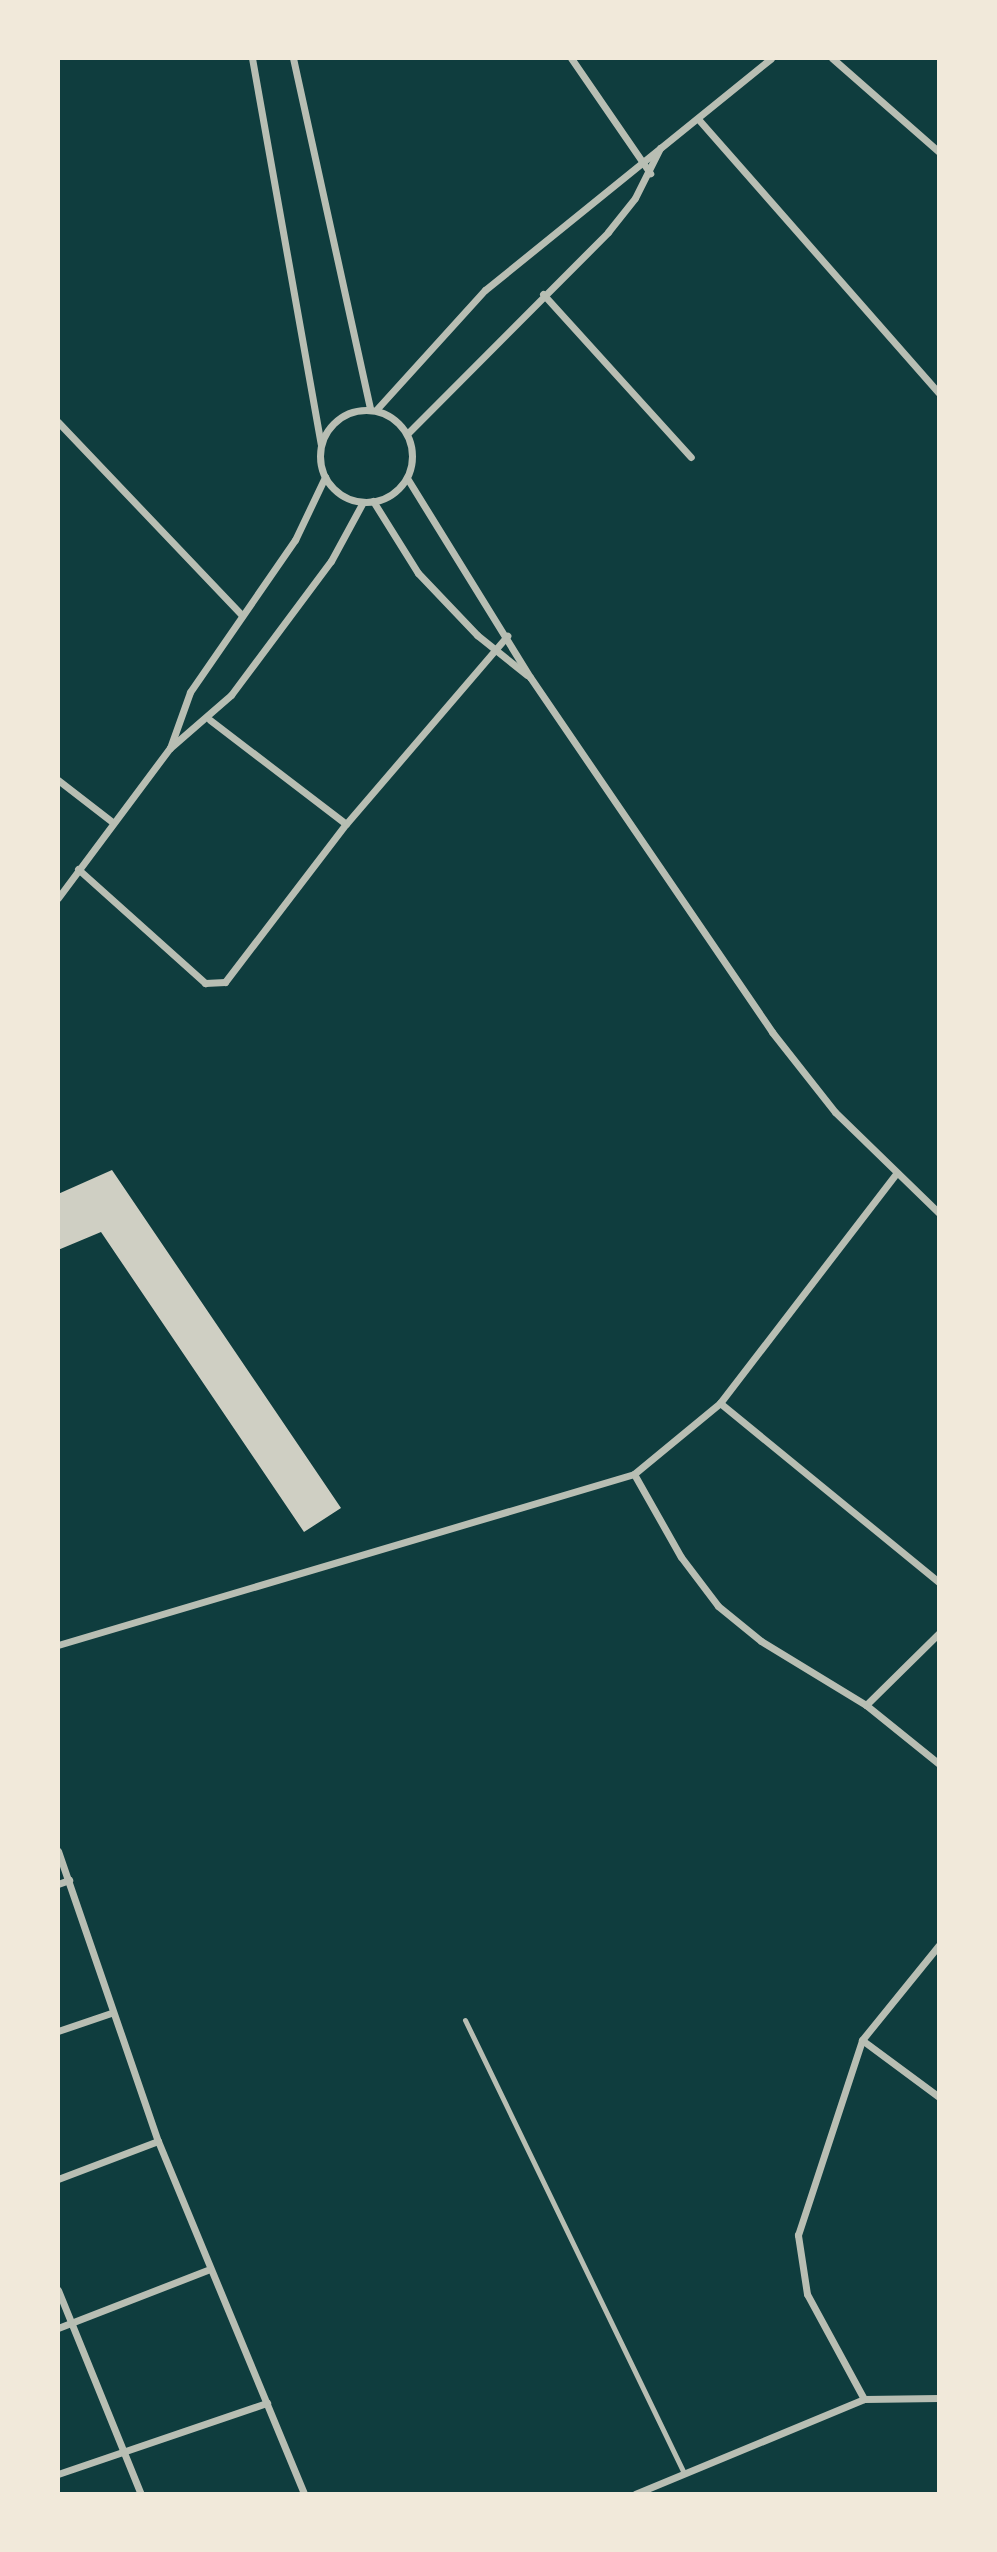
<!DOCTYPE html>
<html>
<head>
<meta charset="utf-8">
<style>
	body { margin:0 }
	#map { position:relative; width:997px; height:2552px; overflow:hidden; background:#0f3d3e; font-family:Mulish,sans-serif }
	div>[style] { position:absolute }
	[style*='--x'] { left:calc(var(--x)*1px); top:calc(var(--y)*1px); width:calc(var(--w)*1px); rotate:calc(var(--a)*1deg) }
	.building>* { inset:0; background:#cfcfc3 }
	.service>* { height:5px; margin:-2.5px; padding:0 2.5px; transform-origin:2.5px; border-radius:2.5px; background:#b8beb3 }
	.minor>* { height:7px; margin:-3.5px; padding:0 3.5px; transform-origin:3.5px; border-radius:3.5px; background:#b8beb3 }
	.minor>.ring { margin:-3.5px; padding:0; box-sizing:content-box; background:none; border:7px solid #b8beb3; border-radius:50% }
	span { translate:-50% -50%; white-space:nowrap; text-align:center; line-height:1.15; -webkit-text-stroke:5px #f1e9da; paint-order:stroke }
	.frame { position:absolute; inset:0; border:60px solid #f1e9da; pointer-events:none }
</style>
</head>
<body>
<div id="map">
	<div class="building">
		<i style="clip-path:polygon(112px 1170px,341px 1508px,304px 1532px,101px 1232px,58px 1250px,58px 1194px)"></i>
	</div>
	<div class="service">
		<i style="--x:465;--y:2020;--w:503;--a:64.2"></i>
	</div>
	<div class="minor">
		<i style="--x:252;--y:58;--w:392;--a:79.9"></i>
		<i style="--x:293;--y:58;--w:359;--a:77.6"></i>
		<i style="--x:571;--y:58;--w:140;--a:55.5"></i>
		<i style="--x:832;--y:58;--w:142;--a:41.3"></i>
		<i style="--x:699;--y:120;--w:363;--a:48.7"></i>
		<i style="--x:543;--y:294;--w:220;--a:47.8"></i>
		<i style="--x:376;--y:410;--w:162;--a:-47.8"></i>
		<i style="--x:485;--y:290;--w:368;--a:-39"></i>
		<i class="ring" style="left:320px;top:410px;width:85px;height:85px"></i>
		<i style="--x:58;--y:422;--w:267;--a:46.4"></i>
		<i style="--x:407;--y:434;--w:285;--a:-45.1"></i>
		<i style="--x:608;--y:232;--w:43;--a:-51.5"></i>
		<i style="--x:635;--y:198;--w:56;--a:-63.4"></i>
		<i style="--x:407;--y:478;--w:234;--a:58.3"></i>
		<i style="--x:530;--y:677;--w:430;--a:55.7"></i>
		<i style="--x:772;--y:1032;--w:102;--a:51.8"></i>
		<i style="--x:835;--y:1112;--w:145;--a:44.2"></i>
		<i style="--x:373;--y:501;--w:85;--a:58"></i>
		<i style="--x:418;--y:573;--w:86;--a:46.4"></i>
		<i style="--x:477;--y:635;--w:64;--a:38.7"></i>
		<i style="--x:210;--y:720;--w:171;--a:37.4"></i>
		<i style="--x:170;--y:748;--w:59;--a:-70.3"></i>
		<i style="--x:190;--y:692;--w:185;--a:-55.4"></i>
		<i style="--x:295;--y:540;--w:70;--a:-64.5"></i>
		<i style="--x:58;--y:780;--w:67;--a:37.7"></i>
		<i style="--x:78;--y:869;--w:171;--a:41.9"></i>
		<i style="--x:205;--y:983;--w:20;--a:-3"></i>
		<i style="--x:225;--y:982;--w:199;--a:-52.6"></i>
		<i style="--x:346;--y:824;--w:248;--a:-49.4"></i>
		<i style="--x:58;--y:898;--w:187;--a:-53.3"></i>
		<i style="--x:170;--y:748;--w:81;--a:-41"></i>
		<i style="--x:231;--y:695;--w:167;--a:-53.3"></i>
		<i style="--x:331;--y:561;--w:67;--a:-61.5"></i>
		<i style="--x:720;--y:1403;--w:283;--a:39.3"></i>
		<i style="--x:634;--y:1474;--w:95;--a:60.5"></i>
		<i style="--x:681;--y:1557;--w:61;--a:52.9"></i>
		<i style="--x:718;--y:1606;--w:55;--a:39.1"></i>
		<i style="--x:761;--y:1641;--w:123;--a:31.4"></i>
		<i style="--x:866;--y:1705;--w:94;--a:38.9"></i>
		<i style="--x:58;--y:1645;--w:601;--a:-16.53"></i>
		<i style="--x:634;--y:1474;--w:112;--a:-39.5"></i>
		<i style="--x:720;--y:1403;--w:287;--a:-52.5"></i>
		<i style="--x:866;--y:1705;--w:103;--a:-44.6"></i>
		<i style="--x:58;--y:1851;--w:307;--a:71"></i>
		<i style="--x:158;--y:2141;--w:382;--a:67.5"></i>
		<i style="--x:58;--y:1884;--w:12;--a:-20"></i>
		<i style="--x:58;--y:2031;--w:56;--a:-18.8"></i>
		<i style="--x:862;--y:2040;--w:96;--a:36.5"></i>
		<i style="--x:58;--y:2179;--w:107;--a:-20.8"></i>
		<i style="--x:58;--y:2290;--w:220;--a:67.9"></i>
		<i style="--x:58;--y:2328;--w:163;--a:-21.2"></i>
		<i style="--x:864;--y:2399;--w:119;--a:-118.5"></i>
		<i style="--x:807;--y:2294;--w:60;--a:-98.7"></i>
		<i style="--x:798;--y:2235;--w:205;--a:-71.8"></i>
		<i style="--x:862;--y:2040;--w:122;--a:-51"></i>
		<i style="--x:58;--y:2474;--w:221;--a:-18.8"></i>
		<i style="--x:635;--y:2494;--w:248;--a:-22.5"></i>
		<i style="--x:864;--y:2399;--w:75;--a:-0.8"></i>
	</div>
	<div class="frame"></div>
</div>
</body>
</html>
